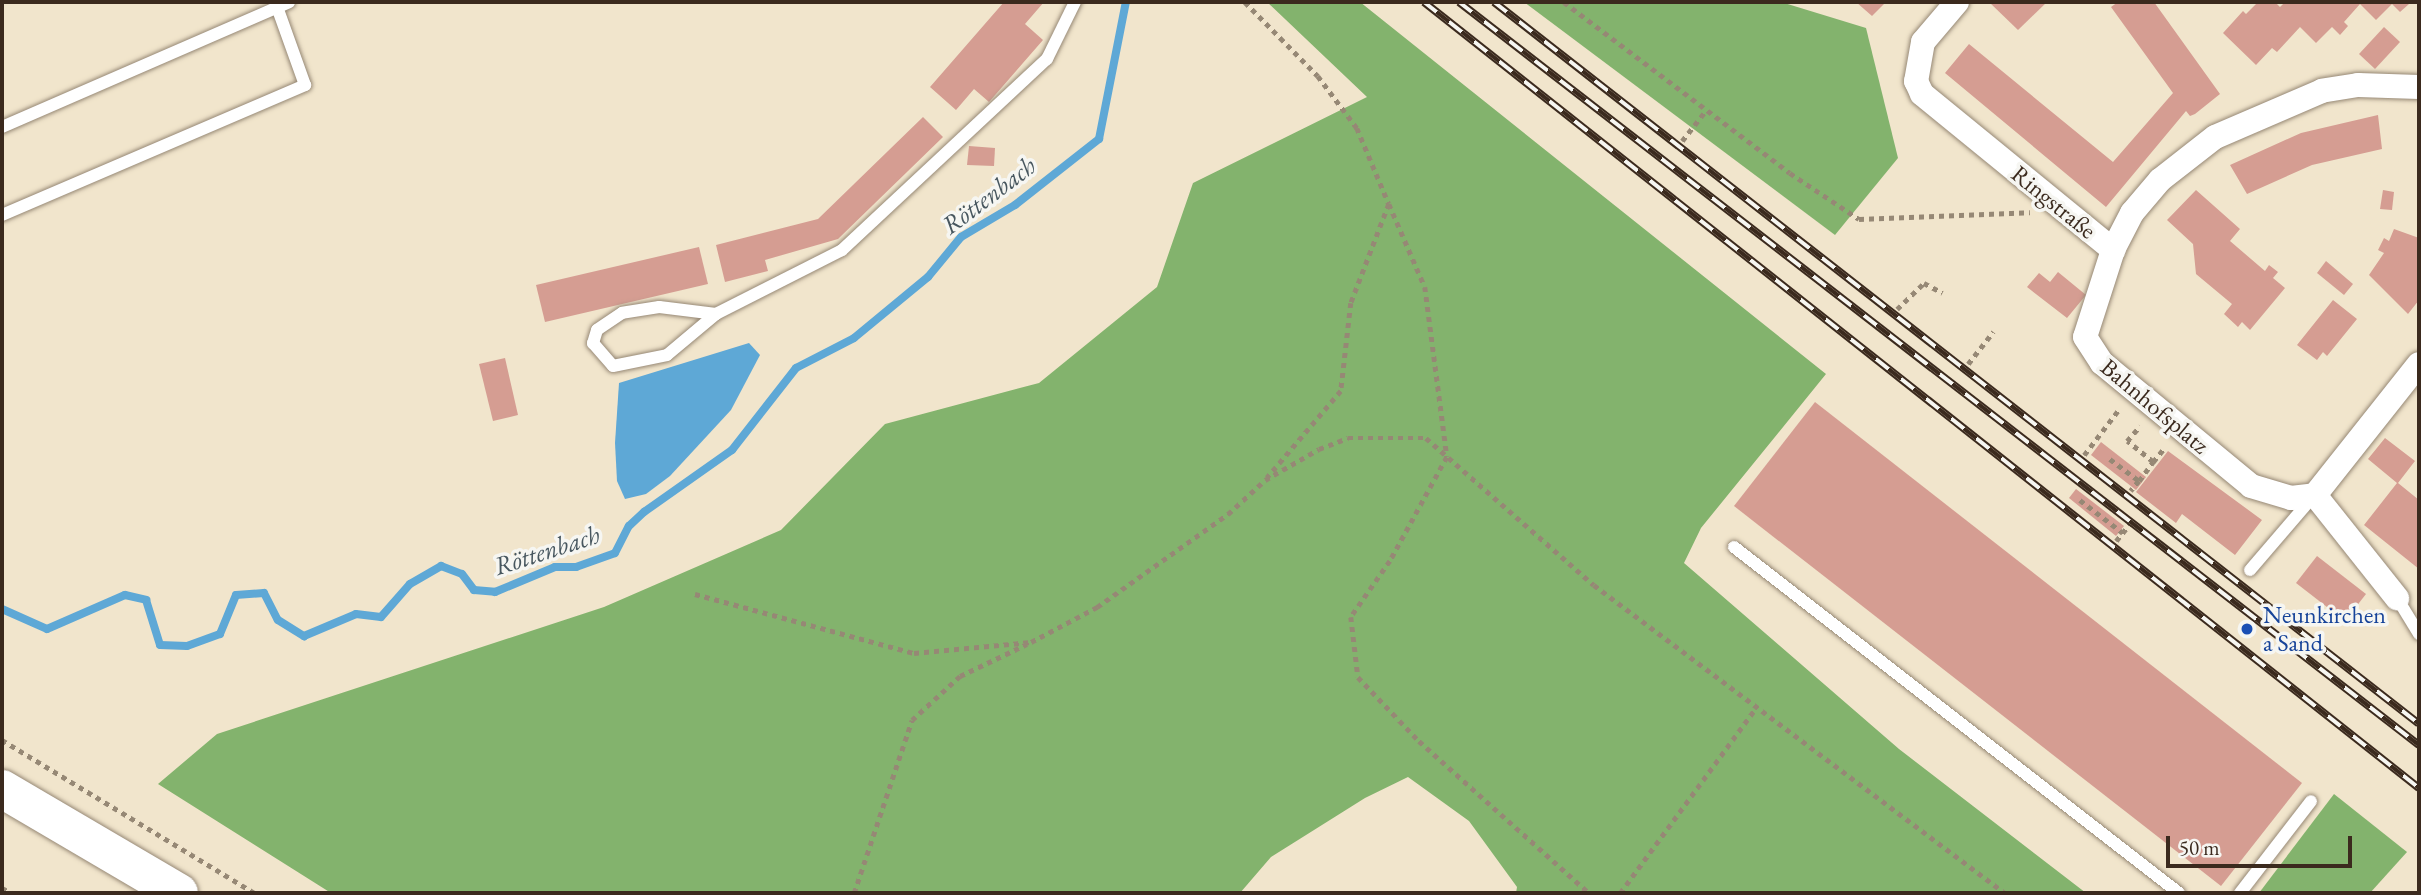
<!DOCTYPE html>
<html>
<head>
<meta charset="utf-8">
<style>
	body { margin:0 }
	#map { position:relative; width:2421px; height:895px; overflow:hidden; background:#f1e5cc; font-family:"EB Garamond",serif }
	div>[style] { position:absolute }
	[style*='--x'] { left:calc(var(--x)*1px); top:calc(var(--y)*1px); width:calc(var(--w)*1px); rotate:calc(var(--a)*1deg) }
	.forest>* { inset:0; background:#83b36d }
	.water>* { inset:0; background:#5ea8d6 }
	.stream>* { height:8px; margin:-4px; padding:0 4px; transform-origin:4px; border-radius:4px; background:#5ea8d6 }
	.building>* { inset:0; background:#d59d92 }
	.path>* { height:4.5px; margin-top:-2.25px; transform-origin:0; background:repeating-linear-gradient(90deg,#968875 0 5px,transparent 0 10px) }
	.roads { filter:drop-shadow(0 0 2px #968875) drop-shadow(0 0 2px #968875) }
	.lane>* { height:12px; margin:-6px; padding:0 6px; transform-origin:6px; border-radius:6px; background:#fff }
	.street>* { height:24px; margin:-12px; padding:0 12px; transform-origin:12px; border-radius:12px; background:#fff }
	.primary>* { height:38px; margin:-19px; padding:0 19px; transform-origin:19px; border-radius:19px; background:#fff }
	.rail>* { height:8px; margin-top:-4px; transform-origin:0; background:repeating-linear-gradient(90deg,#f6f6f2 0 16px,#3b2a1e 0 32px); box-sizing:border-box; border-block:2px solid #3b2a1e }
	.dots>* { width:19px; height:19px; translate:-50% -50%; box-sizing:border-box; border:4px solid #f6f6f2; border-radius:50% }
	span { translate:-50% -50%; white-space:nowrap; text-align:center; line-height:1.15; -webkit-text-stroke:7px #f6f6f2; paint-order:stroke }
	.street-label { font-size:24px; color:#3b2a1e }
	.transit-label { font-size:24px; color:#164399 }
	.left { translate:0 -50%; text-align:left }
	.water-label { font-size:26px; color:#47565e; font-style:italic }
	.frame { position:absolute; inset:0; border:4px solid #3b2a1e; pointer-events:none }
	.scale { position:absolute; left:2166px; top:836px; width:186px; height:32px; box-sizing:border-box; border:4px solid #3b2a1e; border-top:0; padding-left:9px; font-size:21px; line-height:24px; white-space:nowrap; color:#3b2a1e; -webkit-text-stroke:5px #f6f6f2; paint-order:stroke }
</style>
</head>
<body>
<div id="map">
	<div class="forest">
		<i style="clip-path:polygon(1267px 2px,1360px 2px,1826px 374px,1701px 528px,1684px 563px,1899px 749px,2086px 893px,1516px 893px,1517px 887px,1469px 821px,1408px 777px,1365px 798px,1271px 857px,1240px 893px,331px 893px,158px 784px,217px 734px,604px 607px,781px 530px,885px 424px,1039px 383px,1157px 287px,1193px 183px,1367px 97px)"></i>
		<i style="clip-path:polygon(1524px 2px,1781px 2px,1866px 28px,1898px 158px,1835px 235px)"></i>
		<i style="clip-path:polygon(2334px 794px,2407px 852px,2370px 893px,2259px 893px)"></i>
	</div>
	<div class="water">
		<i style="clip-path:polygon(749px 343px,760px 355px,731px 410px,670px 476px,646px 494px,625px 499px,617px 481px,615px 443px,619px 383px)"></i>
	</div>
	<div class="stream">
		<i style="--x:2;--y:609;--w:49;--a:24"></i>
		<i style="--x:47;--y:629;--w:85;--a:-23.6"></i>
		<i style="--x:125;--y:595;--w:22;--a:13"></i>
		<i style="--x:146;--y:600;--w:47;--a:72.7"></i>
		<i style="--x:160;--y:645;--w:27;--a:2"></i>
		<i style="--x:187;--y:646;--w:35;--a:-20"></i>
		<i style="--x:220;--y:634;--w:42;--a:-67.7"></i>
		<i style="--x:236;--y:595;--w:28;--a:-4"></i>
		<i style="--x:264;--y:593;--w:30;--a:63"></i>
		<i style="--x:278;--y:620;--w:31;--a:32"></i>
		<i style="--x:304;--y:636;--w:56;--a:-22.9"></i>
		<i style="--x:356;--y:614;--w:25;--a:7"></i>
		<i style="--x:381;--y:617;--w:44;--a:-48.7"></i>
		<i style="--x:410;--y:584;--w:36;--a:-30"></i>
		<i style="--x:441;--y:566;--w:22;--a:21"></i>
		<i style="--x:462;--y:574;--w:20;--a:53"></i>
		<i style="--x:474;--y:590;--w:21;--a:5"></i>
		<i style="--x:495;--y:592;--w:65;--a:-22.6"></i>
		<i style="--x:555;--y:567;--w:21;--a:0"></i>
		<i style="--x:576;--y:567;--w:41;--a:-19.7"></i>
		<i style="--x:615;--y:553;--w:30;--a:-63"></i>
		<i style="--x:629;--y:526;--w:21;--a:-43"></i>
		<i style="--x:644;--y:512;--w:108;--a:-35.2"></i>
		<i style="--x:732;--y:450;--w:104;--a:-52"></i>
		<i style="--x:796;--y:368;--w:65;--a:-27.3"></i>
		<i style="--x:854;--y:338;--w:96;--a:-39.5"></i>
		<i style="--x:928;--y:277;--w:52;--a:-50.5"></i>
		<i style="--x:961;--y:237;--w:63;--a:-30.7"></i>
		<i style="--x:1015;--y:205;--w:107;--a:-38.2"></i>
		<i style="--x:1099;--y:139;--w:140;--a:-78.9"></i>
	</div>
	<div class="building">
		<i style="clip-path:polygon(1004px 2px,1044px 2px,1025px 24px,1043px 40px,989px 102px,974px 89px,956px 110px,930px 87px)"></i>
		<i style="clip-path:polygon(1856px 2px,1886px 2px,1872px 16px)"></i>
		<i style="clip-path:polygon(1989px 2px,2047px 2px,2018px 30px)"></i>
		<i style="clip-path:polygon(2118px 2px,2154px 2px,2220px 94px,2195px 114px,2190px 116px,2186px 111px,2106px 207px,1945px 73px,1969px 44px,2113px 162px,2173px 93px,2111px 7px)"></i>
		<i style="clip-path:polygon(2258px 2px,2275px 2px,2280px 7px,2285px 2px,2409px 4px,2400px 12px,2392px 4px,2376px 20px,2360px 4px,2344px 22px,2348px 26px,2340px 35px,2332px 27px,2316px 43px,2300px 27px,2277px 52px,2272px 48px,2256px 65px,2223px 33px,2243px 11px,2246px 14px)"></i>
		<i style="clip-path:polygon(2384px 27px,2400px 42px,2375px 69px,2359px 54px)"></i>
		<i style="clip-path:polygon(2378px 115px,2382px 149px,2312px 165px,2247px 194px,2230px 165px,2301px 133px)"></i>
		<i style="clip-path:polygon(923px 117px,943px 137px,838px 239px,765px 260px,768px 271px,725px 282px,716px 245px,818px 219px)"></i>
		<i style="clip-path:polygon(969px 146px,995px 148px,994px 166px,967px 165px)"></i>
		<i style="clip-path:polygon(2196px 190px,2240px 229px,2230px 241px,2265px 271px,2269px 265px,2278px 272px,2273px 278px,2285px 288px,2250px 330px,2242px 322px,2238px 327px,2224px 314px,2232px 304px,2196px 274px,2193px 244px,2167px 220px)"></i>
		<i style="clip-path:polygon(2383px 190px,2394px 192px,2392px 210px,2380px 209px)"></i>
		<i style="clip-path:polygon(2394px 229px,2419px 238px,2419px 300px,2408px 314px,2369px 275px,2384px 253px,2378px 250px,2384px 238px,2389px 241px)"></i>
		<i style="clip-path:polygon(699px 247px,708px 284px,545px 322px,536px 285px)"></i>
		<i style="clip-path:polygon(2326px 261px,2353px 284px,2344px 295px,2317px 273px)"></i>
		<i style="clip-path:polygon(2058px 272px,2086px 295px,2067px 318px,2027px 287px,2039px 273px,2050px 282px)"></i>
		<i style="clip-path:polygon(2333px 300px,2357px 319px,2327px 356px,2323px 352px,2317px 360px,2297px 345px)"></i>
		<i style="clip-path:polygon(505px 358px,518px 415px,493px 421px,479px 364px)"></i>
		<i style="clip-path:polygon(1815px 402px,2302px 783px,2221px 886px,1734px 506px)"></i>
		<i style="clip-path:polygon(2385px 438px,2415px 461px,2398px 483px,2419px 500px,2419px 569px,2364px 525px,2397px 483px,2368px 459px)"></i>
		<i style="clip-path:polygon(2101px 442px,2146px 477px,2136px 490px,2091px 455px)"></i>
		<i style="clip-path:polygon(2168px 451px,2262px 520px,2235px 555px,2182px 514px,2176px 523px,2136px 492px)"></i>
		<i style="clip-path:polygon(2076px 489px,2124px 526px,2116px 536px,2069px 498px)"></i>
		<i style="clip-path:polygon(2317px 556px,2366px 594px,2345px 621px,2296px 583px)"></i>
	</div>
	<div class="path">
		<i style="--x:1245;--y:2;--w:104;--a:45.4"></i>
		<i style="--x:1318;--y:76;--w:65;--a:53.1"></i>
		<i style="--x:1357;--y:128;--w:82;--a:67.2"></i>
		<i style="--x:1389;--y:204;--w:106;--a:111"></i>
		<i style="--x:1351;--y:303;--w:89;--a:96.5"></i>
		<i style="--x:1341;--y:391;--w:114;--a:130.4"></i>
		<i style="--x:1564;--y:2;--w:283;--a:37.1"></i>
		<i style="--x:1790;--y:173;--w:83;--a:33.7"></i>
		<i style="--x:1859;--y:219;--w:171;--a:-2.3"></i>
		<i style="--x:1682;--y:141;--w:39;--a:-52"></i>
		<i style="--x:1389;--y:204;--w:90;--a:66.6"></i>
		<i style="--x:1425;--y:287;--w:171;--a:82.6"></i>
		<i style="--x:1447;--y:457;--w:119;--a:118.7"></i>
		<i style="--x:1390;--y:561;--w:68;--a:124.9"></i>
		<i style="--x:1351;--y:617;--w:60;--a:83.3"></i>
		<i style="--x:1358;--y:677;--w:88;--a:46.4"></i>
		<i style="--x:1419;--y:741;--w:228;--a:41.8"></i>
		<i style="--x:1897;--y:309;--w:37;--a:-44"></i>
		<i style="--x:1924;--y:283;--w:21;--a:28"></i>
		<i style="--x:1968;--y:364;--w:41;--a:-52"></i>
		<i style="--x:2084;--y:455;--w:59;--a:-52.5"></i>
		<i style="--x:2110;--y:459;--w:36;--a:37"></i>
		<i style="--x:2139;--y:481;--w:13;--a:129"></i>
		<i style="--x:2153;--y:462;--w:19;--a:-51"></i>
		<i style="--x:2139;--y:481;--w:24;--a:-54"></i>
		<i style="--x:2153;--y:462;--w:33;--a:-141"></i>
		<i style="--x:2127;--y:441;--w:20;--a:-49"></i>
		<i style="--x:2080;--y:500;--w:54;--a:37.5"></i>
		<i style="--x:2116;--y:541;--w:21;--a:-51"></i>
		<i style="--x:695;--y:594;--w:227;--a:15.1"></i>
		<i style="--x:914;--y:653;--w:118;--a:-5.4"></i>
		<i style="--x:1031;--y:642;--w:75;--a:-27.9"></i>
		<i style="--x:1097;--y:607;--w:161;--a:-35.4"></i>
		<i style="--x:1228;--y:514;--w:50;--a:-42.6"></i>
		<i style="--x:1265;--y:480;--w:62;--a:-29.9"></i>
		<i style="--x:1319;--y:449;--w:31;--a:-21"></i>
		<i style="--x:1348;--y:438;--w:78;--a:0"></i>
		<i style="--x:1426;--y:438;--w:223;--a:41.2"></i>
		<i style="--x:1594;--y:585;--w:514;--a:36.85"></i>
		<i style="--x:2;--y:740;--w:296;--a:31.2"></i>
		<i style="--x:2;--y:888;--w:11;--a:27"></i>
		<i style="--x:854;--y:893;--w:182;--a:-71.5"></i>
		<i style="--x:912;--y:720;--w:65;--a:-42.5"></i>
		<i style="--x:960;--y:676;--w:74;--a:-25.5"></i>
		<i style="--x:1620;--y:893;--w:230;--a:-53.7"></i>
	</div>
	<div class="roads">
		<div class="lane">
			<i style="--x:2;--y:127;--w:313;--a:-23.5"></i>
			<i style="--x:2;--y:215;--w:330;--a:-23.2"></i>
			<i style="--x:305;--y:85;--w:83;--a:-109.7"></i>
			<i style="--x:716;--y:314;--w:57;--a:-173"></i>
			<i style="--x:659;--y:307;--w:37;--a:171"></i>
			<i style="--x:622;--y:313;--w:30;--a:146"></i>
			<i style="--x:597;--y:330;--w:14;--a:107"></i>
			<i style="--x:593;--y:343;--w:30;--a:49"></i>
			<i style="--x:613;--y:366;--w:55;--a:-11.5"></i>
			<i style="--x:667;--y:355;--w:64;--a:-39.9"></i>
			<i style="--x:716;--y:314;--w:141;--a:-26.9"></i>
			<i style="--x:842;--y:250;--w:280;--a:-43"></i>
			<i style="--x:1047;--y:59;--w:64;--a:-63.8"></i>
			<i style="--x:1734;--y:547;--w:564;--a:37.87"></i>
			<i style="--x:2250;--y:570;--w:95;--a:-49.3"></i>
			<i style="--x:2397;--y:598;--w:42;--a:58.6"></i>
			<i style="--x:2240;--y:893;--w:116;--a:-52.3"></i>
		</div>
		<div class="street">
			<i style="--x:1957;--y:2;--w:52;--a:130.4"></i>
			<i style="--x:1923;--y:42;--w:40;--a:100"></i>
			<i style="--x:1916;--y:81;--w:14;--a:65"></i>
			<i style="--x:1922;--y:94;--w:247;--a:39.2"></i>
			<i style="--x:2419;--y:87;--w:61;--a:-178.1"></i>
			<i style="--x:2358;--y:85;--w:36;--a:171"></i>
			<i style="--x:2322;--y:91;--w:116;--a:156.7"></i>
			<i style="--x:2215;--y:137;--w:70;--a:142"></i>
			<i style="--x:2160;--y:180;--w:43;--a:130.3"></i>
			<i style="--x:2132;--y:213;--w:42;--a:117.2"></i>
			<i style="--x:2113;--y:250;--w:91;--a:107.8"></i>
			<i style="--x:2085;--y:337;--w:31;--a:57"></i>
			<i style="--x:2102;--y:363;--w:193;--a:39.5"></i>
			<i style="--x:2251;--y:486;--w:42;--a:16.7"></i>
			<i style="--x:2291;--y:498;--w:24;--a:-7"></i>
			<i style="--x:2315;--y:495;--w:167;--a:-51.6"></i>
			<i style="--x:2315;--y:495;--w:132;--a:51.5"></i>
		</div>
		<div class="primary">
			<i style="--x:2;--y:789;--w:205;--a:30.4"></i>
		</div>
	</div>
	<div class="rail">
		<i style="--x:1424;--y:2;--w:1268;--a:38.31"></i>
		<i style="--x:1459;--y:2;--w:1214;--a:37.74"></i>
		<i style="--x:1494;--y:2;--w:1173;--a:37.97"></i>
	</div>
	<div class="dots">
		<i style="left:2247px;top:629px;background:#1a4fb4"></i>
	</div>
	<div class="street-label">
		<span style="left:2054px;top:202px;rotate:39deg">Ringstraße</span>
		<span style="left:2155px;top:406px;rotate:40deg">Bahnhofsplatz</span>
	</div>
	<div class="transit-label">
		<span class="left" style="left:2263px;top:629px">Neunkirchen<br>a Sand</span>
	</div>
	<div class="water-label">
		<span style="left:989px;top:196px;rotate:-37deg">Röttenbach</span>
		<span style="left:547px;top:551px;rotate:-18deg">Röttenbach</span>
	</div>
	<div class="frame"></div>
	<div class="scale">50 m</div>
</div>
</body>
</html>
